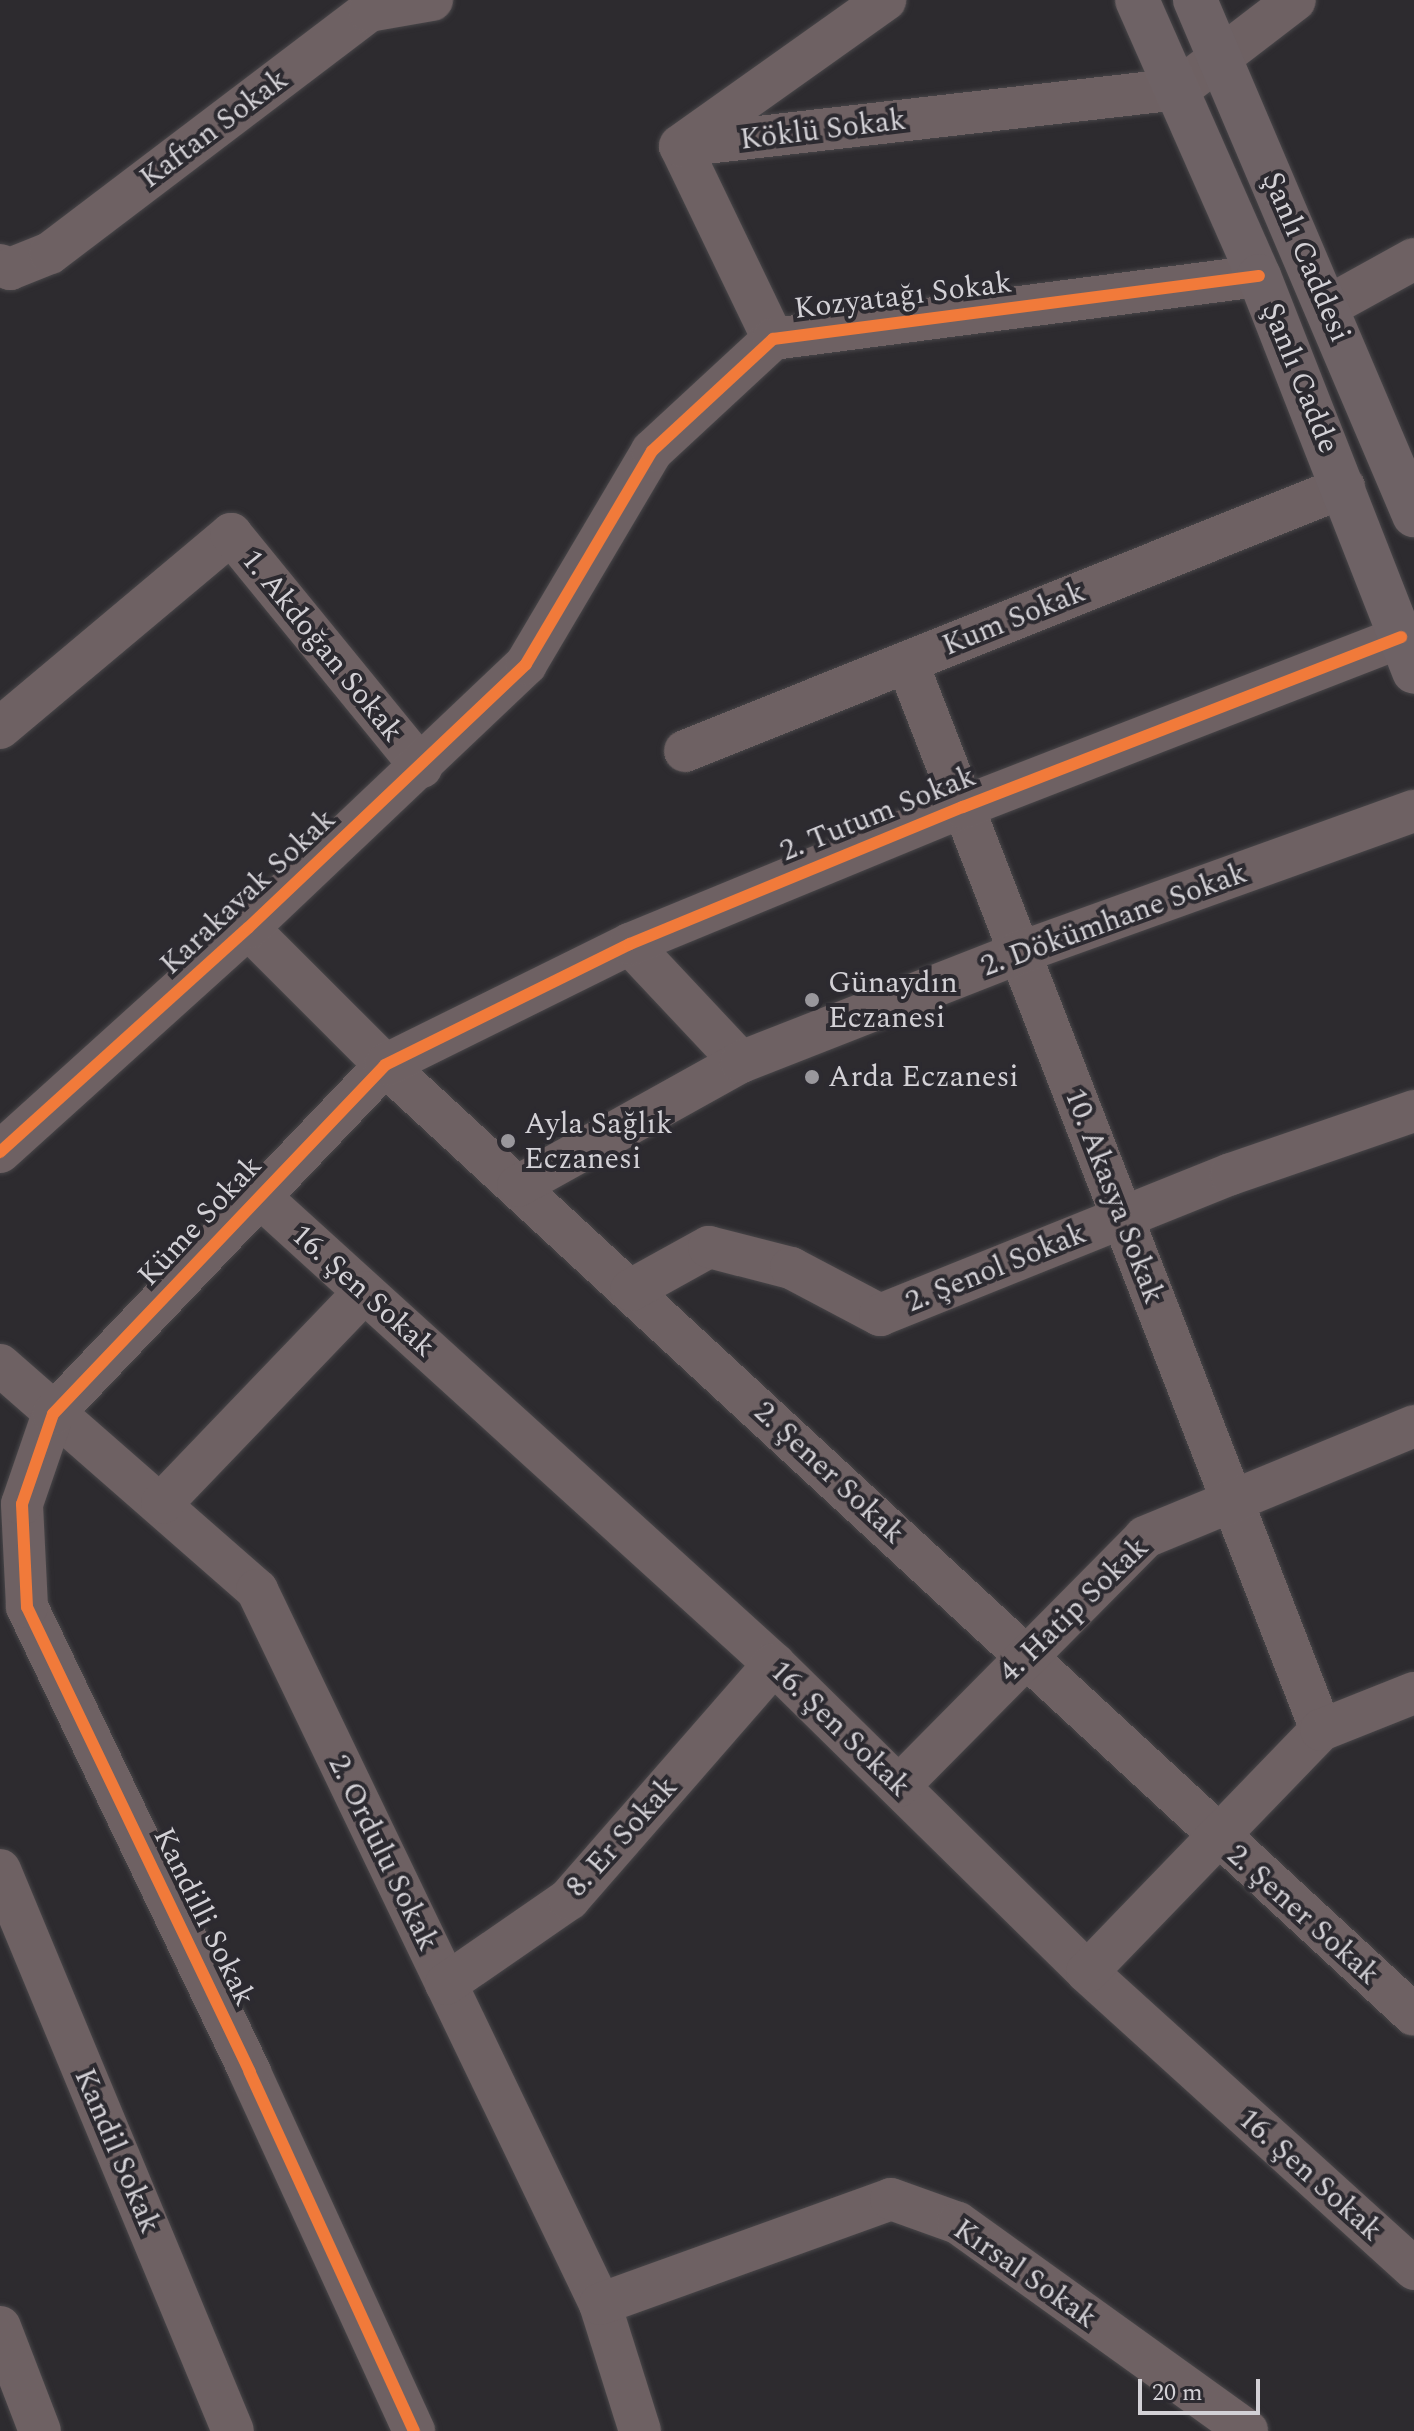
<!DOCTYPE html>
<html>
<head>
<meta charset="utf-8">
<style>
	body { margin:0 }
	#map { position:relative; width:1414px; height:2431px; overflow:hidden; background:#2d2b2f; font-family:Spectral,serif }
	div>[style] { position:absolute }
	[style*='--x'] { left:calc(var(--x)*1px); top:calc(var(--y)*1px); width:calc(var(--w)*1px); rotate:calc(var(--a)*1deg) }
	.roads { filter:drop-shadow(0 0 2px #484649) drop-shadow(0 0 2px #484649) }
	.minor>* { height:42px; margin:-21px; padding:0 21px; transform-origin:21px; border-radius:21px; background:#6e6163 }
	.major>* { height:44px; margin:-22px; padding:0 22px; transform-origin:22px; border-radius:22px; background:#6e6265 }
	.cycleway>* { height:12px; margin:-6px; padding:0 6px; transform-origin:6px; border-radius:6px; background:#f17a3a }
	.dots>* { width:22px; height:22px; translate:-50% -50%; box-sizing:border-box; border:4px solid #2c2a30; border-radius:50% }
	span { translate:-50% -50%; white-space:nowrap; text-align:center; line-height:1.15; -webkit-text-stroke:8px #2c2a30; paint-order:stroke }
	.street-label { font-size:30px; color:#d3d1d6 }
	.poi-label { font-size:30px; color:#d3d1d6 }
	.left { translate:0 -50%; text-align:left }
	.scale { position:absolute; left:1138px; top:2379px; width:122px; height:36px; box-sizing:border-box; border:4px solid #d3d1d6; border-top:0; padding-left:10px; font-size:24px; line-height:28px; white-space:nowrap; color:#d3d1d6; -webkit-text-stroke:6px #2c2a30; paint-order:stroke }
</style>
</head>
<body>
<div id="map">
	<div class="roads">
		<div class="minor">
			<i style="--x:684;--y:143;--w:247;--a:-35.4"></i>
			<i style="--x:0;--y:265;--w:11;--a:22"></i>
			<i style="--x:10;--y:269;--w:43;--a:-21.8"></i>
			<i style="--x:50;--y:253;--w:400;--a:-37.2"></i>
			<i style="--x:369;--y:11;--w:64;--a:-9.9"></i>
			<i style="--x:1327;--y:307;--w:99;--a:-28.9"></i>
			<i style="--x:773;--y:339;--w:214;--a:-115.7"></i>
			<i style="--x:680;--y:146;--w:502;--a:-6.52"></i>
			<i style="--x:1179;--y:89;--w:146;--a:-37.5"></i>
			<i style="--x:907;--y:662;--w:1145;--a:68.81"></i>
			<i style="--x:0;--y:728;--w:302;--a:-40"></i>
			<i style="--x:231;--y:534;--w:301;--a:50.8"></i>
			<i style="--x:685;--y:751;--w:710;--a:-21.83"></i>
			<i style="--x:248;--y:928;--w:194;--a:45"></i>
			<i style="--x:385;--y:1065;--w:1400;--a:42.71"></i>
			<i style="--x:630;--y:944;--w:162;--a:46.8"></i>
			<i style="--x:0;--y:1152;--w:334;--a:-42.1"></i>
			<i style="--x:248;--y:928;--w:383;--a:-43.5"></i>
			<i style="--x:526;--y:664;--w:247;--a:-59.4"></i>
			<i style="--x:652;--y:451;--w:165;--a:-42.8"></i>
			<i style="--x:773;--y:339;--w:490;--a:-7.4"></i>
			<i style="--x:518;--y:1186;--w:255;--a:-29.1"></i>
			<i style="--x:741;--y:1062;--w:299;--a:-21.4"></i>
			<i style="--x:1019;--y:953;--w:420;--a:-19.8"></i>
			<i style="--x:259;--y:1196;--w:696;--a:42.26"></i>
			<i style="--x:774;--y:1664;--w:439;--a:44.5"></i>
			<i style="--x:1087;--y:1972;--w:442;--a:42.2"></i>
			<i style="--x:631;--y:1290;--w:89;--a:-28.9"></i>
			<i style="--x:709;--y:1247;--w:85;--a:14.4"></i>
			<i style="--x:791;--y:1268;--w:101;--a:27.8"></i>
			<i style="--x:880;--y:1315;--w:378;--a:-21.9"></i>
			<i style="--x:1231;--y:1174;--w:194;--a:-19"></i>
			<i style="--x:0;--y:1365;--w:342;--a:41.2"></i>
			<i style="--x:257;--y:1590;--w:792;--a:64.34"></i>
			<i style="--x:600;--y:2304;--w:133;--a:72.5"></i>
			<i style="--x:162;--y:1503;--w:292;--a:-46.2"></i>
			<i style="--x:899;--y:1786;--w:350;--a:-45.3"></i>
			<i style="--x:1145;--y:1537;--w:291;--a:-22.4"></i>
			<i style="--x:0;--y:1870;--w:607;--a:67.45"></i>
			<i style="--x:1087;--y:1972;--w:337;--a:-46"></i>
			<i style="--x:1321;--y:1730;--w:100;--a:-21.7"></i>
			<i style="--x:446;--y:1984;--w:150;--a:-34.6"></i>
			<i style="--x:569;--y:1899;--w:312;--a:-48.9"></i>
			<i style="--x:600;--y:2304;--w:309;--a:-19.8"></i>
			<i style="--x:891;--y:2199;--w:71;--a:19.7"></i>
			<i style="--x:958;--y:2223;--w:356;--a:35.7"></i>
			<i style="--x:0;--y:2327;--w:111;--a:69"></i>
			<i style="--x:414;--y:2431;--w:395;--a:-114.6"></i>
			<i style="--x:250;--y:2072;--w:516;--a:-115.62"></i>
			<i style="--x:27;--y:1607;--w:103;--a:-92.8"></i>
			<i style="--x:22;--y:1504;--w:95;--a:-71"></i>
			<i style="--x:53;--y:1414;--w:482;--a:-46.4"></i>
			<i style="--x:385;--y:1065;--w:273;--a:-26.3"></i>
			<i style="--x:630;--y:944;--w:360;--a:-22.4"></i>
			<i style="--x:963;--y:807;--w:470;--a:-21.2"></i>
		</div>
		<div class="major">
			<i style="--x:1137;--y:0;--w:302;--a:66.2"></i>
			<i style="--x:1259;--y:276;--w:425;--a:68.6"></i>
			<i style="--x:1195;--y:0;--w:560;--a:66.96"></i>
		</div>
	</div>
	<div class="cycleway">
		<i style="--x:0;--y:1152;--w:334;--a:-42.1"></i>
		<i style="--x:248;--y:928;--w:383;--a:-43.5"></i>
		<i style="--x:526;--y:664;--w:247;--a:-59.4"></i>
		<i style="--x:652;--y:451;--w:165;--a:-42.8"></i>
		<i style="--x:773;--y:339;--w:490;--a:-7.4"></i>
		<i style="--x:414;--y:2431;--w:395;--a:-114.6"></i>
		<i style="--x:250;--y:2072;--w:516;--a:-115.62"></i>
		<i style="--x:27;--y:1607;--w:103;--a:-92.8"></i>
		<i style="--x:22;--y:1504;--w:95;--a:-71"></i>
		<i style="--x:53;--y:1414;--w:482;--a:-46.4"></i>
		<i style="--x:385;--y:1065;--w:273;--a:-26.3"></i>
		<i style="--x:630;--y:944;--w:360;--a:-22.4"></i>
		<i style="--x:963;--y:807;--w:470;--a:-21.2"></i>
	</div>
	<div class="dots">
		<i style="left:812px;top:1000px;background:#99979c"></i>
		<i style="left:812px;top:1077px;background:#99979c"></i>
		<i style="left:508px;top:1141px;background:#99979c"></i>
	</div>
	<div class="street-label">
		<span style="left:214px;top:129px;rotate:-37deg">Kaftan Sokak</span>
		<span style="left:823px;top:130px;rotate:-7deg">Köklü Sokak</span>
		<span style="left:1306px;top:257px;rotate:67deg">Şanlı Caddesi</span>
		<span style="left:903px;top:296px;rotate:-7deg">Kozyatağı Sokak</span>
		<span style="left:1300px;top:378px;rotate:68deg">Şanlı Cadde</span>
		<span style="left:1014px;top:619px;rotate:-22deg">Kum Sokak</span>
		<span style="left:322px;top:646px;rotate:51deg">1. Akdoğan Sokak</span>
		<span style="left:878px;top:814px;rotate:-22deg">2. Tutum Sokak</span>
		<span style="left:248px;top:892px;rotate:-43deg">Karakavak Sokak</span>
		<span style="left:1114px;top:920px;rotate:-20deg">2. Dökümhane Sokak</span>
		<span style="left:1114px;top:1196px;rotate:69deg">10. Akasya Sokak</span>
		<span style="left:200px;top:1221px;rotate:-47deg">Küme Sokak</span>
		<span style="left:996px;top:1268px;rotate:-22deg">2. Şenol Sokak</span>
		<span style="left:363px;top:1291px;rotate:42deg">16. Şen Sokak</span>
		<span style="left:829px;top:1473px;rotate:43deg">2. Şener Sokak</span>
		<span style="left:1074px;top:1610px;rotate:-44deg">4. Hatip Sokak</span>
		<span style="left:840px;top:1729px;rotate:44deg">16. Şen Sokak</span>
		<span style="left:622px;top:1837px;rotate:-48deg">8. Er Sokak</span>
		<span style="left:383px;top:1853px;rotate:64deg">2. Ordulu Sokak</span>
		<span style="left:1303px;top:1915px;rotate:42deg">2. Şener Sokak</span>
		<span style="left:204px;top:1917px;rotate:64deg">Kandilli Sokak</span>
		<span style="left:117px;top:2151px;rotate:67deg">Kandil Sokak</span>
		<span style="left:1310px;top:2175px;rotate:42deg">16. Şen Sokak</span>
		<span style="left:1025px;top:2274px;rotate:35deg">Kırsal Sokak</span>
	</div>
	<div class="poi-label">
		<span class="left" style="left:828px;top:1000px">Günaydın<br>Eczanesi</span>
		<span class="left" style="left:828px;top:1077px">Arda Eczanesi</span>
		<span class="left" style="left:524px;top:1141px">Ayla Sağlık<br>Eczanesi</span>
	</div>
	<div class="scale">20 m</div>
</div>
</body>
</html>
